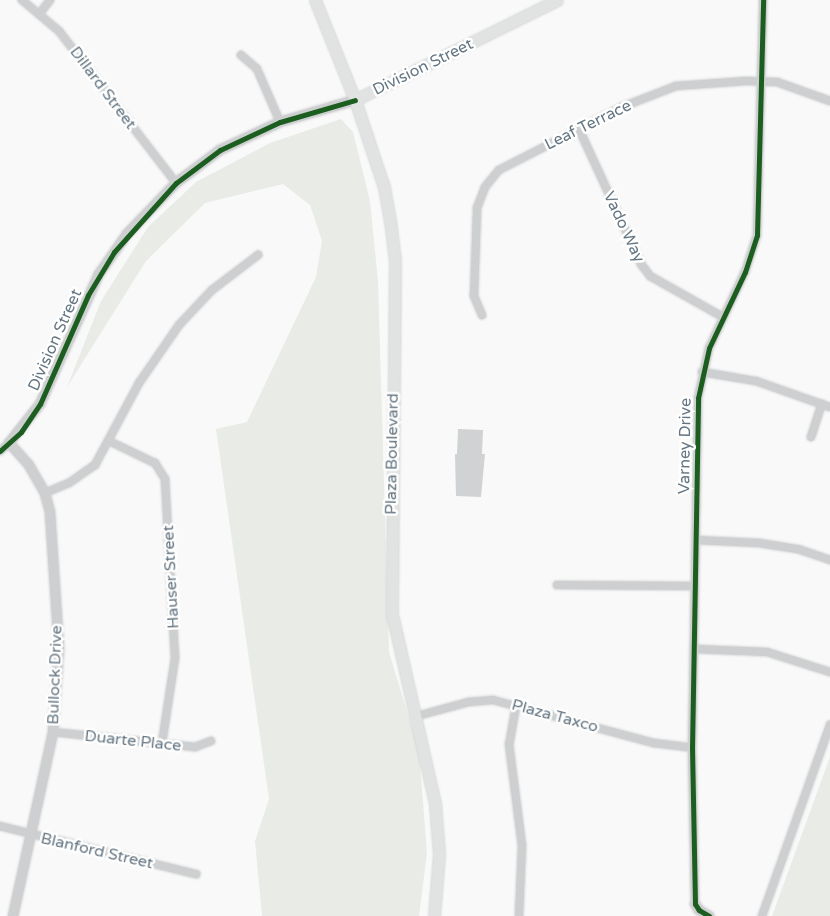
<!DOCTYPE html>
<html>
<head>
<meta charset="utf-8">
<style>
	body { margin:0 }
	#map { position:relative; width:830px; height:916px; overflow:hidden; background:#f9f9f9; font-family:"Varela Round",sans-serif }
	div>[style] { position:absolute }
	[style*='--x'] { left:calc(var(--x)*1px); top:calc(var(--y)*1px); width:calc(var(--w)*1px); rotate:calc(var(--a)*1deg) }
	.green>* { inset:0; background:#e8ebe6 }
	.building>* { inset:0; background:#d0d2d3 }
	.roads { filter:drop-shadow(0 0 1px #d5d6d7) drop-shadow(0 0 1px #d5d6d7) }
	.minor>* { height:8px; margin:-4px; padding:0 4px; transform-origin:4px; border-radius:4px; background:#cecfd0 }
	.tertiary>* { height:10px; margin:-5px; padding:0 5px; transform-origin:5px; border-radius:5px; background:#cecfd0 }
	.secondary>* { height:11px; margin:-5.5px; padding:0 5.5px; transform-origin:5.5px; border-radius:5.5px; background:#e1e2e2 }
	.cycleway>* { height:5px; margin:-2.5px; padding:0 2.5px; transform-origin:2.5px; border-radius:2.5px; background:#1b5e20 }
	span { translate:-50% -50%; white-space:nowrap; text-align:center; line-height:1.15; -webkit-text-stroke:5px #fff; paint-order:stroke }
	.street-label { font-size:16px; color:#657683 }
</style>
</head>
<body>
<div id="map">
	<div class="green">
		<i style="clip-path:polygon(341px 119px,353px 132px,370px 201px,378px 281px,389px 652px,419px 751px,427px 853px,419px 916px,262px 916px,255px 841px,269px 799px,216px 429px,247px 422px,316px 277px,322px 241px,310px 205px,283px 184px,205px 203px,146px 261px,67px 387px,101px 301px,148px 227px,196px 182px,270px 143px)"></i>
		<i style="clip-path:polygon(830px 757px,830px 916px,772px 916px)"></i>
	</div>
	<div class="building">
		<i style="clip-path:polygon(458px 429px,483px 430px,482px 454px,485px 454px,481px 497px,456px 496px,455px 454px,457px 454px)"></i>
	</div>
	<div class="roads">
		<div class="minor">
			<i style="--x:22;--y:0;--w:48;--a:40"></i>
			<i style="--x:59;--y:31;--w:192;--a:52.4"></i>
			<i style="--x:40;--y:13;--w:16;--a:-52"></i>
			<i style="--x:241;--y:55;--w:21;--a:41"></i>
			<i style="--x:257;--y:69;--w:58;--a:66.5"></i>
			<i style="--x:579;--y:129;--w:149;--a:65.3"></i>
			<i style="--x:641;--y:264;--w:15;--a:53"></i>
			<i style="--x:650;--y:276;--w:81;--a:29.4"></i>
			<i style="--x:482;--y:315;--w:21;--a:-113"></i>
			<i style="--x:474;--y:296;--w:88;--a:-88"></i>
			<i style="--x:477;--y:208;--w:22;--a:-69"></i>
			<i style="--x:485;--y:187;--w:22;--a:-51"></i>
			<i style="--x:499;--y:170;--w:138;--a:-27.1"></i>
			<i style="--x:622;--y:107;--w:58;--a:-21.3"></i>
			<i style="--x:676;--y:86;--w:70;--a:-4.1"></i>
			<i style="--x:746;--y:81;--w:31;--a:2"></i>
			<i style="--x:777;--y:82;--w:56;--a:19.7"></i>
			<i style="--x:702;--y:372;--w:55;--a:9.5"></i>
			<i style="--x:756;--y:381;--w:78;--a:19.4"></i>
			<i style="--x:811;--y:437;--w:35;--a:-72"></i>
			<i style="--x:109;--y:441;--w:51;--a:25.6"></i>
			<i style="--x:155;--y:463;--w:19;--a:58"></i>
			<i style="--x:165;--y:479;--w:179;--a:86.8"></i>
			<i style="--x:175;--y:658;--w:86;--a:98.7"></i>
			<i style="--x:0;--y:451;--w:12;--a:-42"></i>
			<i style="--x:45;--y:493;--w:26;--a:-23"></i>
			<i style="--x:69;--y:483;--w:32;--a:-35"></i>
			<i style="--x:95;--y:465;--w:93;--a:-61.8"></i>
			<i style="--x:139;--y:383;--w:70;--a:-55.4"></i>
			<i style="--x:179;--y:325;--w:48;--a:-46.7"></i>
			<i style="--x:212;--y:290;--w:58;--a:-37.3"></i>
			<i style="--x:696;--y:540;--w:63;--a:2.7"></i>
			<i style="--x:759;--y:543;--w:39;--a:9"></i>
			<i style="--x:798;--y:549;--w:34;--a:19"></i>
			<i style="--x:557;--y:585;--w:136;--a:0.4"></i>
			<i style="--x:695;--y:649;--w:72;--a:2.4"></i>
			<i style="--x:767;--y:652;--w:66;--a:17.6"></i>
			<i style="--x:516;--y:706;--w:39;--a:100"></i>
			<i style="--x:509;--y:744;--w:102;--a:82.7"></i>
			<i style="--x:522;--y:845;--w:71;--a:92.4"></i>
			<i style="--x:417;--y:716;--w:54;--a:-15.1"></i>
			<i style="--x:469;--y:702;--w:24;--a:-5"></i>
			<i style="--x:493;--y:700;--w:167;--a:15"></i>
			<i style="--x:654;--y:743;--w:38;--a:7"></i>
			<i style="--x:53;--y:732;--w:143;--a:6"></i>
			<i style="--x:195;--y:747;--w:17;--a:-21"></i>
			<i style="--x:0;--y:826;--w:202;--a:13.8"></i>
			<i style="--x:695;--y:904;--w:156;--a:-91.1"></i>
			<i style="--x:692;--y:748;--w:350;--a:-89"></i>
			<i style="--x:698;--y:398;--w:51;--a:-77.6"></i>
			<i style="--x:709;--y:348;--w:84;--a:-64.7"></i>
			<i style="--x:745;--y:272;--w:39;--a:-72"></i>
			<i style="--x:757;--y:235;--w:235;--a:-88.5"></i>
			<i style="--x:762;--y:916;--w:203;--a:-70.4"></i>
		</div>
		<div class="tertiary">
			<i style="--x:695;--y:904;--w:7;--a:56"></i>
			<i style="--x:699;--y:910;--w:12;--a:31"></i>
			<i style="--x:13;--y:916;--w:188;--a:-77.7"></i>
			<i style="--x:53;--y:732;--w:84;--a:-85.9"></i>
			<i style="--x:59;--y:648;--w:136;--a:-93.8"></i>
			<i style="--x:50;--y:512;--w:20;--a:-105"></i>
			<i style="--x:45;--y:493;--w:32;--a:-120"></i>
			<i style="--x:29;--y:465;--w:30;--a:-132"></i>
			<i style="--x:9;--y:443;--w:50;--a:-51.5"></i>
			<i style="--x:40;--y:404;--w:143;--a:-65.6"></i>
			<i style="--x:99;--y:274;--w:49;--a:-55"></i>
			<i style="--x:127;--y:234;--w:71;--a:-46.1"></i>
			<i style="--x:176;--y:183;--w:55;--a:-36.9"></i>
			<i style="--x:220;--y:150;--w:66;--a:-25"></i>
			<i style="--x:280;--y:122;--w:78;--a:-16.3"></i>
		</div>
		<div class="secondary">
			<i style="--x:315;--y:0;--w:108;--a:68.2"></i>
			<i style="--x:355;--y:100;--w:92;--a:71.6"></i>
			<i style="--x:384;--y:187;--w:34;--a:80"></i>
			<i style="--x:390;--y:220;--w:39;--a:83"></i>
			<i style="--x:395;--y:259;--w:355;--a:90.5"></i>
			<i style="--x:392;--y:614;--w:195;--a:77.2"></i>
			<i style="--x:435;--y:804;--w:50;--a:85.4"></i>
			<i style="--x:439;--y:854;--w:62;--a:94.6"></i>
			<i style="--x:355;--y:100;--w:225;--a:-26.3"></i>
		</div>
	</div>
	<div class="cycleway">
		<i style="--x:0;--y:451;--w:28;--a:-42"></i>
		<i style="--x:21;--y:432;--w:34;--a:-56"></i>
		<i style="--x:40;--y:404;--w:119;--a:-66.2"></i>
		<i style="--x:88;--y:295;--w:50;--a:-58.8"></i>
		<i style="--x:114;--y:252;--w:93;--a:-48.1"></i>
		<i style="--x:176;--y:183;--w:55;--a:-36.9"></i>
		<i style="--x:220;--y:150;--w:66;--a:-25"></i>
		<i style="--x:280;--y:122;--w:78;--a:-16.3"></i>
		<i style="--x:709;--y:916;--w:12;--a:-149"></i>
		<i style="--x:699;--y:910;--w:7;--a:-124"></i>
		<i style="--x:695;--y:904;--w:156;--a:-91.1"></i>
		<i style="--x:692;--y:748;--w:350;--a:-89"></i>
		<i style="--x:698;--y:398;--w:51;--a:-77.6"></i>
		<i style="--x:709;--y:348;--w:84;--a:-64.7"></i>
		<i style="--x:745;--y:272;--w:39;--a:-72"></i>
		<i style="--x:757;--y:235;--w:235;--a:-88.5"></i>
	</div>
	<div class="street-label">
		<span style="left:423px;top:67px;rotate:-26deg">Division Street</span>
		<span style="left:103px;top:88px;rotate:53deg">Dillard Street</span>
		<span style="left:588px;top:125px;rotate:-26deg">Leaf Terrace</span>
		<span style="left:624px;top:227px;rotate:65deg">Vado Way</span>
		<span style="left:55px;top:340px;rotate:-66deg">Division Street</span>
		<span style="left:685px;top:446px;rotate:-89deg">Varney Drive</span>
		<span style="left:392px;top:454px;rotate:-89deg">Plaza Boulevard</span>
		<span style="left:171px;top:577px;rotate:-93deg">Hauser Street</span>
		<span style="left:55px;top:675px;rotate:-88deg">Bullock Drive</span>
		<span style="left:555px;top:716px;rotate:15deg">Plaza Taxco</span>
		<span style="left:133px;top:741px;rotate:6deg">Duarte Place</span>
		<span style="left:97px;top:851px;rotate:13deg">Blanford Street</span>
	</div>
</div>
</body>
</html>
